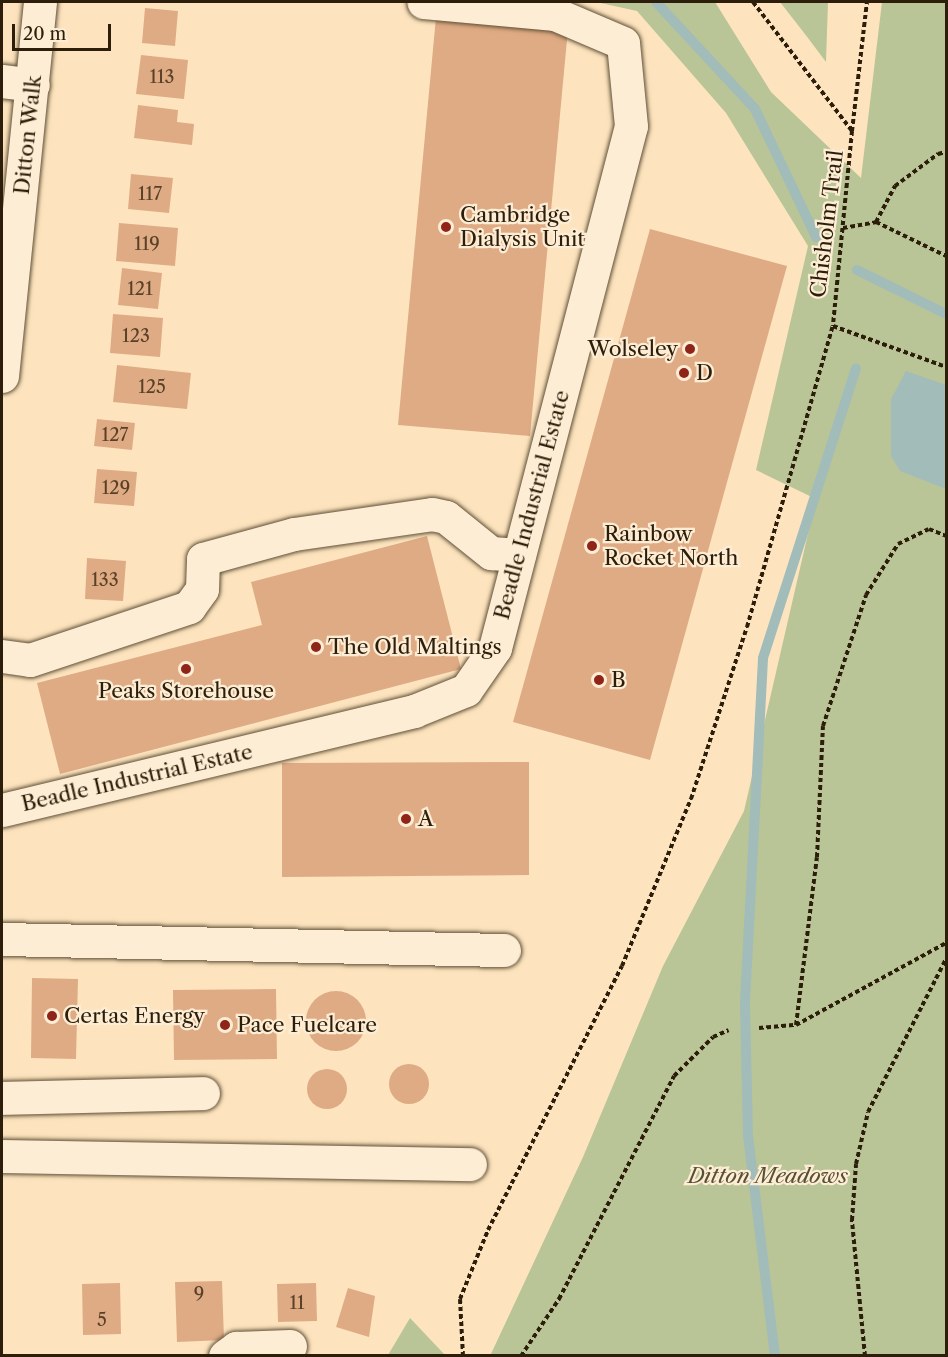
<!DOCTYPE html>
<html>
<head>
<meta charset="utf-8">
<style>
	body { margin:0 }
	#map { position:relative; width:948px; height:1357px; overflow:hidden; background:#fde4be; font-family:"Libre Caslon Text",serif }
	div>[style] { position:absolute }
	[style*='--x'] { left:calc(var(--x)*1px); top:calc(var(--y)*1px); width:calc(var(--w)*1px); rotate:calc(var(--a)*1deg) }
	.green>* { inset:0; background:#b9c596 }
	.water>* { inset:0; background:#a2bcba }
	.stream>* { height:10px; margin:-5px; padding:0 5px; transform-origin:5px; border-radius:5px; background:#a2bcba }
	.building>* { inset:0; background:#dfab84 }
	.round { border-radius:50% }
	.path>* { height:4px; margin-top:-2px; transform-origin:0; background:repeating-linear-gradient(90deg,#2c1e0a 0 4.5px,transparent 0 7.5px) }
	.roads { filter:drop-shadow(0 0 2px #605037) drop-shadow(0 0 2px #605037) }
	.minor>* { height:33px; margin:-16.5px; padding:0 16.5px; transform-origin:16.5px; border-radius:16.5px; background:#feedd5 }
	.dots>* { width:16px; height:16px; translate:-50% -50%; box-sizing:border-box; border:3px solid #feedd5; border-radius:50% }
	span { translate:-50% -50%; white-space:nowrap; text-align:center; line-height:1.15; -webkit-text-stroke:4.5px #feedd5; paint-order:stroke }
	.number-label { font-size:18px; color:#594128 }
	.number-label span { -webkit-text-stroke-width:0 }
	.street-label { font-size:21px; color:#2c1e0a }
	.poi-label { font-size:21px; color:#2c1e0a }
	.left { translate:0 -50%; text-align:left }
	.right { translate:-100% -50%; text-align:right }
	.park-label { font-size:21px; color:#565034; font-style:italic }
	.frame { position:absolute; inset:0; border:3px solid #2c1e0a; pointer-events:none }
	.scale { position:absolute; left:12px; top:24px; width:99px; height:27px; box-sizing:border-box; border:3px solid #2c1e0a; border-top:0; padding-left:8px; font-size:18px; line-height:21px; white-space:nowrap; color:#2c1e0a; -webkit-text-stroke:4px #feedd5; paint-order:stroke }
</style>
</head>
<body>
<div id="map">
	<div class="green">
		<i style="clip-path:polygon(596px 2px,715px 2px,771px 92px,861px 178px,882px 2px,946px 2px,946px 1355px,490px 1356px,583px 1157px,663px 966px,744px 811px,816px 499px,756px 470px,808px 246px,726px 113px,637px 11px)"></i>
		<i style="clip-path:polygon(780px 2px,828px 2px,826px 62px,808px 38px)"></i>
		<i style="clip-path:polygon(410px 1318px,445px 1355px,388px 1355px)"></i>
	</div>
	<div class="water">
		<i style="clip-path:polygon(906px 371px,946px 385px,946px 489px,900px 471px,891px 456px,891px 399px)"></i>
	</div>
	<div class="stream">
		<i style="--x:656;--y:2;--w:146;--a:47.2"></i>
		<i style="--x:755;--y:109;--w:142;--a:64.5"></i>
		<i style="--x:857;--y:270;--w:99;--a:26.3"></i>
		<i style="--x:775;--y:1356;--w:222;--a:-97"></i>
		<i style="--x:748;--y:1136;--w:134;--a:-91.3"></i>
		<i style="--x:745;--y:1002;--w:344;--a:-87"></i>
		<i style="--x:763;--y:658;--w:304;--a:-72.2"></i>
	</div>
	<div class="building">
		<i style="clip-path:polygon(145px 8px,178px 11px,175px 46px,142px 43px)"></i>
		<i style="clip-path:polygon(436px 17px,568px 29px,530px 436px,398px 425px)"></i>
		<i style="clip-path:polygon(141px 55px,188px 60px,184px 99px,136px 94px)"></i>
		<i style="clip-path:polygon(138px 105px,178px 110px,177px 122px,194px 124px,192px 145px,134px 138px)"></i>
		<i style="clip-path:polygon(131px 174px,173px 178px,169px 213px,128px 209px)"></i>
		<i style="clip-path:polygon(119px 223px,178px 228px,175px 266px,116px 261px)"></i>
		<i style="clip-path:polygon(650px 229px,787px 266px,650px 760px,513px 722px)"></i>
		<i style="clip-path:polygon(122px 268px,162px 273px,158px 309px,118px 305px)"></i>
		<i style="clip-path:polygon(113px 314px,163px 318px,160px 357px,110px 353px)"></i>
		<i style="clip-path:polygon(117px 365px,191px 373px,187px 409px,113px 402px)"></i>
		<i style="clip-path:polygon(97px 419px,135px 423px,132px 450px,94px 446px)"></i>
		<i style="clip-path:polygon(97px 469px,137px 472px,134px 506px,94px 503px)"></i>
		<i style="clip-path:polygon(427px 536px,461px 669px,60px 774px,37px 683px,262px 625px,251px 582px)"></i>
		<i style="clip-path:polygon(87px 558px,126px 561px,123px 601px,85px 599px)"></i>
		<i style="clip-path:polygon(529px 762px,529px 875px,282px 877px,282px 763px)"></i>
		<i style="clip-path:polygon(32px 978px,78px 979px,76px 1059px,31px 1058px)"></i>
		<i style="clip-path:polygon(276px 989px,277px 1059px,174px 1060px,173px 990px)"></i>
		<i class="round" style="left:306px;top:991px;width:60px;height:60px"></i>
		<i class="round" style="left:389px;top:1064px;width:40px;height:40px"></i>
		<i class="round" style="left:307px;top:1069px;width:40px;height:40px"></i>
		<i style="clip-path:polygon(222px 1281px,224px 1340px,177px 1342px,175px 1282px)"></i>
		<i style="clip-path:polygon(120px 1283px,121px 1334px,83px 1335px,82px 1284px)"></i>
		<i style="clip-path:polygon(316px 1283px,317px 1321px,278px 1322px,277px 1284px)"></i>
		<i style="clip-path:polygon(348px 1288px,375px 1296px,369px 1337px,336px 1327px)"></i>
	</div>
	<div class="path">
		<i style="--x:753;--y:2;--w:163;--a:52.5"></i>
		<i style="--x:852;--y:131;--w:196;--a:95.6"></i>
		<i style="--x:833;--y:326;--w:120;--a:19.9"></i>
		<i style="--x:852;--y:131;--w:130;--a:-83.4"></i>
		<i style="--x:876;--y:222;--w:41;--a:-62.2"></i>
		<i style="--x:895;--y:186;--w:54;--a:-36.7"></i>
		<i style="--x:938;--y:154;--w:8;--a:-14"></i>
		<i style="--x:843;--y:228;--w:34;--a:-10"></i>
		<i style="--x:876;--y:222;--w:78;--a:25.9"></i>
		<i style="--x:796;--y:1025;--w:169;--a:-82.9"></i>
		<i style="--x:817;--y:857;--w:131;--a:-87.4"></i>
		<i style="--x:823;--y:726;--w:138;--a:-71.8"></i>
		<i style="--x:866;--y:595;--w:60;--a:-57.9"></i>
		<i style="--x:898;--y:544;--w:34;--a:-26"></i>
		<i style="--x:929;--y:529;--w:18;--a:22"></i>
		<i style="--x:759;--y:1028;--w:37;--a:-5"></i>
		<i style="--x:796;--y:1025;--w:171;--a:-28.7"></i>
		<i style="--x:463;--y:1356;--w:57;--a:-93"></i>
		<i style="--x:460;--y:1299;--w:74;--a:-67.9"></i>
		<i style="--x:488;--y:1230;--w:296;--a:-63.1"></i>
		<i style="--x:622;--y:966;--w:181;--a:-67.6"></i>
		<i style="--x:691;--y:799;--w:181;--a:-72"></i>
		<i style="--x:747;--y:627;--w:313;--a:-74.1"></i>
		<i style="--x:521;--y:1356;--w:69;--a:-56.3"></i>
		<i style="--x:559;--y:1299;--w:251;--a:-62.7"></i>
		<i style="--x:674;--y:1076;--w:55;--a:-45"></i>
		<i style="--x:713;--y:1037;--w:17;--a:-24"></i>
		<i style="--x:865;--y:1356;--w:137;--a:-95.5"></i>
		<i style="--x:852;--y:1220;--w:56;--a:-85.9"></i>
		<i style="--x:856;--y:1164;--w:53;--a:-77"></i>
		<i style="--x:868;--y:1112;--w:172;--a:-63"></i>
	</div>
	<div class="roads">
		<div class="minor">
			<i style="--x:2;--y:81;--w:31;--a:7"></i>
			<i style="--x:2;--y:376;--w:376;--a:-84.2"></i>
			<i style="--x:2;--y:656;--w:28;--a:8"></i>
			<i style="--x:30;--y:660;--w:168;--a:-18.4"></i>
			<i style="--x:189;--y:607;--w:22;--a:-54"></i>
			<i style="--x:202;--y:589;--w:30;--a:-88"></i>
			<i style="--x:203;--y:559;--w:94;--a:-15.4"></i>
			<i style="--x:294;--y:534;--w:139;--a:-8.2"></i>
			<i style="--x:432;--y:514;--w:14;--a:12"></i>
			<i style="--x:446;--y:517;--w:58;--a:38.7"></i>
			<i style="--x:491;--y:553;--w:28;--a:4"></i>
			<i style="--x:2;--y:810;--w:424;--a:-13.5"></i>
			<i style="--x:414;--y:711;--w:56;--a:-22"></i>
			<i style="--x:466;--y:690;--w:51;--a:-55.4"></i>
			<i style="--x:495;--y:648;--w:539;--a:-75.4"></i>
			<i style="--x:631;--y:126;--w:83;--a:-95.5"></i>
			<i style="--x:623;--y:43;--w:74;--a:-156.9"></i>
			<i style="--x:555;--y:14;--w:132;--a:-174.8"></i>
			<i style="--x:2;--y:939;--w:502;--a:1.26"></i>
			<i style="--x:2;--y:1098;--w:201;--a:-1.4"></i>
			<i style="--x:2;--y:1156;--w:468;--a:1"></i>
			<i style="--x:225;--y:1356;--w:14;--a:-36"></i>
			<i style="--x:236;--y:1348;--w:54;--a:-2.1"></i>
		</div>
	</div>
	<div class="dots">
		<i style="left:446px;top:227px;background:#8f2418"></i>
		<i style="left:690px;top:349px;background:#8f2418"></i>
		<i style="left:684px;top:373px;background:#8f2418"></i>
		<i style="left:592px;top:546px;background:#8f2418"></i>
		<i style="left:316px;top:647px;background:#8f2418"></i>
		<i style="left:186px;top:669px;background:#8f2418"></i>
		<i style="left:599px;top:680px;background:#8f2418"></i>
		<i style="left:406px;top:819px;background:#8f2418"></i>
		<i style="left:52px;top:1016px;background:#8f2418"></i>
		<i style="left:225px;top:1025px;background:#8f2418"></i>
	</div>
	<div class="number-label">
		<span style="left:162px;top:77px">113</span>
		<span style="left:150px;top:194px">117</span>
		<span style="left:147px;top:244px">119</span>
		<span style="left:140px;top:289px">121</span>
		<span style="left:136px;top:336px">123</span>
		<span style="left:152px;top:387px">125</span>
		<span style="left:115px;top:435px">127</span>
		<span style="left:116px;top:488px">129</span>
		<span style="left:105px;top:580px">133</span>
		<span style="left:199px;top:1294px">9</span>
		<span style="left:297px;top:1303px">11</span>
		<span style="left:102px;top:1320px">5</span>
	</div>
	<div class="street-label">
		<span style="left:28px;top:135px;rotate:-84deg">Ditton Walk</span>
		<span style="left:827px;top:224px;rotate:-83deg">Chisholm Trail</span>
		<span style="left:532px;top:505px;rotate:-75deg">Beadle Industrial Estate</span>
		<span style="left:137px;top:778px;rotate:-13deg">Beadle Industrial Estate</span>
	</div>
	<div class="poi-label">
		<span class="left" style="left:460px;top:227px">Cambridge<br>Dialysis Unit</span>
		<span class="right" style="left:678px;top:349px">Wolseley</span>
		<span class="left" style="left:696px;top:373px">D</span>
		<span class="left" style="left:604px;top:546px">Rainbow<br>Rocket North</span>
		<span class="left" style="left:328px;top:647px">The Old Maltings</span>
		<span class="left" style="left:611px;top:680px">B</span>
		<span style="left:186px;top:691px">Peaks Storehouse</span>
		<span class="left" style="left:418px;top:819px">A</span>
		<span class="left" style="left:64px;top:1016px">Certas Energy</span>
		<span class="left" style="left:237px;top:1025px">Pace Fuelcare</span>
	</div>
	<div class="park-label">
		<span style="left:768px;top:1176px">Ditton Meadows</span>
	</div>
	<div class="frame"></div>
	<div class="scale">20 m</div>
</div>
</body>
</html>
